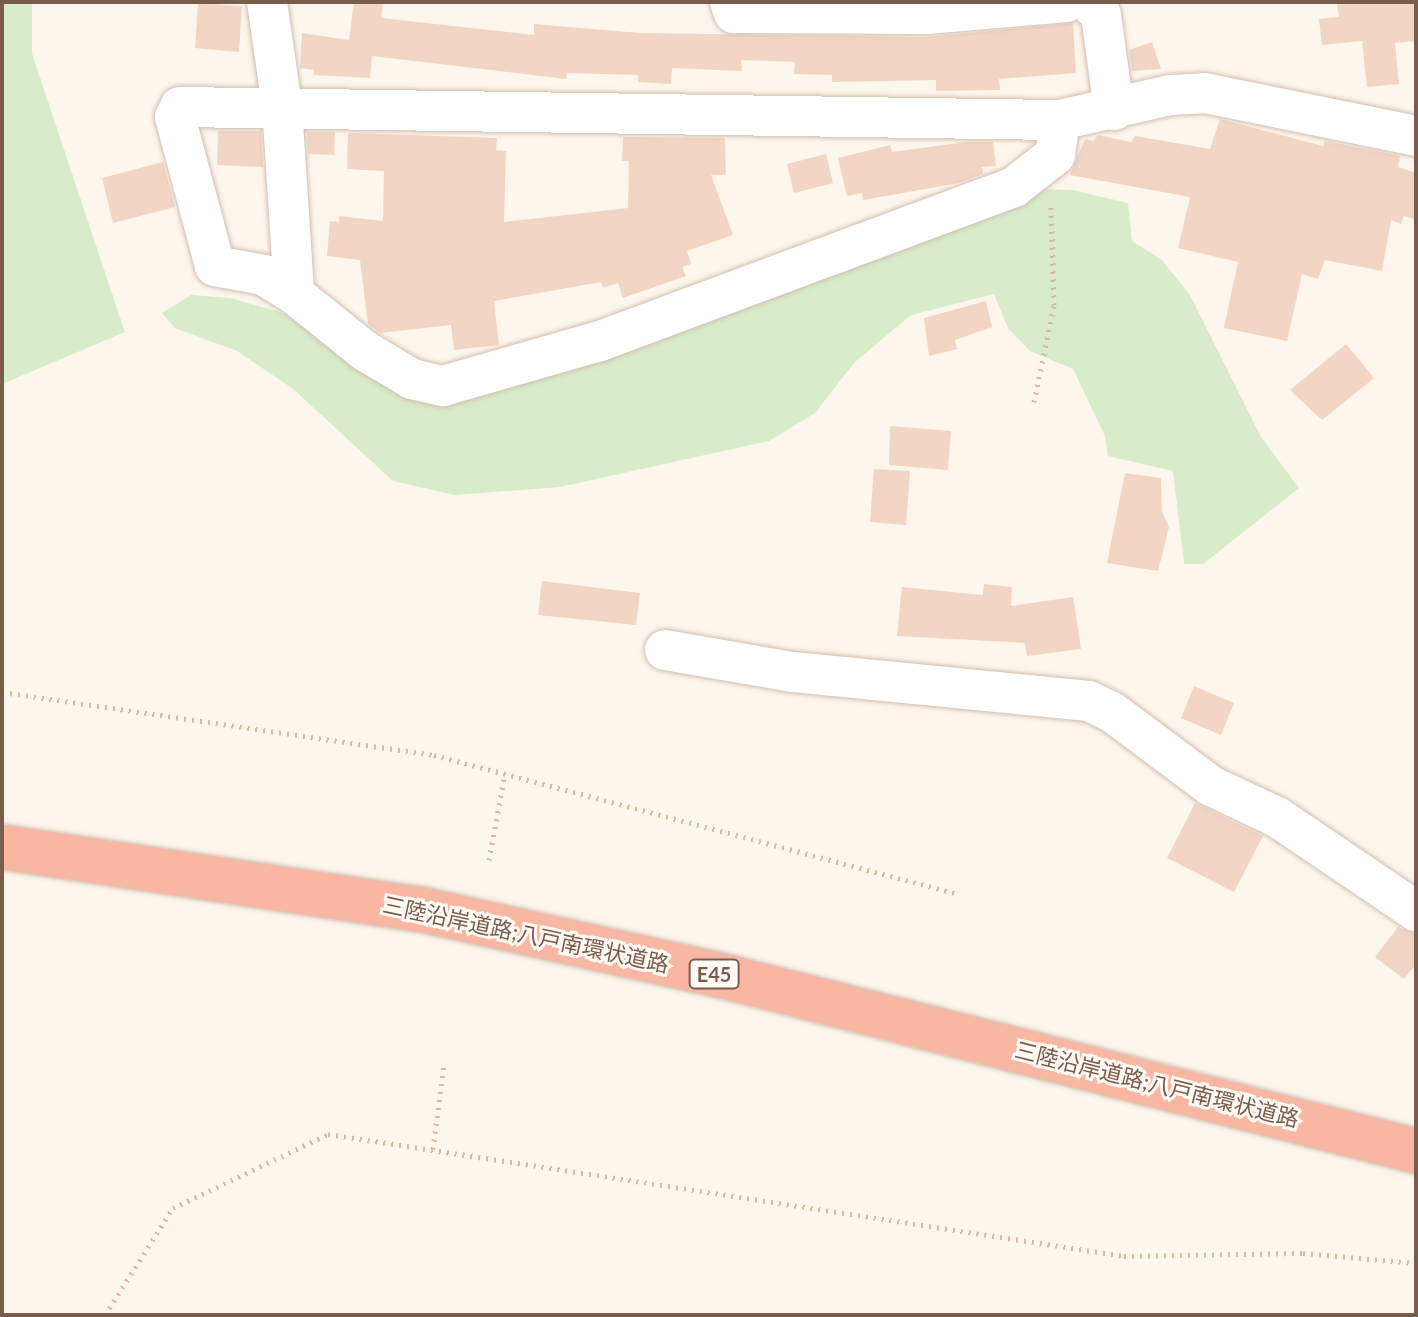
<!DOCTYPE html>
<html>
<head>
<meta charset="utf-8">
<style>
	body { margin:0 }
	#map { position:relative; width:1418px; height:1317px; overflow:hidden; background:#fdf6ec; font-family:Lato,"Noto Sans JP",sans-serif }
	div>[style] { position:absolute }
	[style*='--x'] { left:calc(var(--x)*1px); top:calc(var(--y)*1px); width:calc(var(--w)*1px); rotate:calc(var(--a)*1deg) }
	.green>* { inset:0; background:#d8ecc9 }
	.building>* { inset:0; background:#f3d5c3 }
	.path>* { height:5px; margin-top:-2.5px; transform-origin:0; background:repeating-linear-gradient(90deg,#d9b8a5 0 2px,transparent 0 8px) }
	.roads { filter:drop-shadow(0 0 2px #d1beb0) drop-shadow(0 0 2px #d1beb0) }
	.minor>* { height:40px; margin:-20px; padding:0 20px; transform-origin:20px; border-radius:20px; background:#fff }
	.highway>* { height:44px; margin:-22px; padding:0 22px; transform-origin:22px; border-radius:22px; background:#f7b7a3 }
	span { translate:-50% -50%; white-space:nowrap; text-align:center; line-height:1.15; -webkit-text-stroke:6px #fffaf3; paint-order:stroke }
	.shield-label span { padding:2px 6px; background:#fffaf3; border:2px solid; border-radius:6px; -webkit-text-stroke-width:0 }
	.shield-label { font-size:20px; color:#7a5c4d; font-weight:700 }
	.street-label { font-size:22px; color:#7a5c4d }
	.frame { position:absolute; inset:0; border:4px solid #7a5c4d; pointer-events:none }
</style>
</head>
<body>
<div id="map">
	<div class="green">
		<i style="clip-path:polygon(2px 2px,32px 2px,32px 53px,125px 332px,2px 384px)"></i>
		<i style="clip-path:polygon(1039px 189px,1072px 190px,1128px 203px,1132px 241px,1162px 260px,1190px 295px,1261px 437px,1299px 488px,1203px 564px,1184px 564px,1173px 471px,1108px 456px,1105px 436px,1073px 369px,1030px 351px,1008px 328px,994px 294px,911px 315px,854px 363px,815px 413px,769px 441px,560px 487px,455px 495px,393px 481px,292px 388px,237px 351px,175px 328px,162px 313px,191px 295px,230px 298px,284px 313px,366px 372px,413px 396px)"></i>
	</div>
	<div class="building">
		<i style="clip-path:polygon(354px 2px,383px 2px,381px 18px,534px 35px,534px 24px,640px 33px,927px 37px,1073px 23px,1076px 73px,999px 79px,1000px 90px,936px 91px,936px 80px,832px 82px,832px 75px,794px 74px,795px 62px,741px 60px,742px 71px,672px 68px,671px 84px,638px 82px,638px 75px,567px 73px,566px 79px,372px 56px,370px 78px,314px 75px,314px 70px,300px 68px,302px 33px,349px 40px)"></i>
		<i style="clip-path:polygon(1416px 2px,1416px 41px,1395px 43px,1399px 84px,1367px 87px,1362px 41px,1322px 45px,1319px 19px,1339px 17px,1337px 4px)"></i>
		<i style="clip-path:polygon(198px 3px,242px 6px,239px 52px,195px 48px)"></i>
		<i style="clip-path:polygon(1152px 42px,1161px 69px,1132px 71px,1129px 50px)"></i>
		<i style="clip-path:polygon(1220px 119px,1323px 146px,1325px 141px,1400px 156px,1398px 167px,1416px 173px,1416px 220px,1404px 216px,1401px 224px,1391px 220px,1382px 271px,1325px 260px,1318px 279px,1302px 274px,1287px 341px,1224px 328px,1238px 262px,1178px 248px,1190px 197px,1070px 175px,1085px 139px,1093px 141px,1098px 135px,1131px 142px,1135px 136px,1210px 149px)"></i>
		<i style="clip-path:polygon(218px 131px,261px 131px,263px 167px,217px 165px)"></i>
		<i style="clip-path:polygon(307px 132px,335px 132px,334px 155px,308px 154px)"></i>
		<i style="clip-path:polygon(348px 133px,497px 138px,496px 150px,506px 151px,504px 222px,628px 208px,629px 161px,622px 161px,623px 137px,725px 138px,726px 175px,711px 175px,733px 235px,687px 251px,691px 264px,682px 267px,686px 276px,623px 298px,618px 283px,603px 288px,601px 282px,494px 301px,499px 345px,454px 350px,451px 325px,380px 333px,368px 324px,360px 260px,327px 256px,330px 221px,339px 222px,339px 216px,383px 221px,384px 171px,347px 169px)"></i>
		<i style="clip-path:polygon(966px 142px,993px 142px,996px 166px,982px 167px,983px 174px,959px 183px,863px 200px,862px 193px,847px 196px,838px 158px,890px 145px,892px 152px)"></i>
		<i style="clip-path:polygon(826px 154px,833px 183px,794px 193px,787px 164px)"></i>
		<i style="clip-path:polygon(163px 162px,175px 207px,113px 223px,102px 178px)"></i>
		<i style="clip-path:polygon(986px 301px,992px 327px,955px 340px,957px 349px,929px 356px,924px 318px)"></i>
		<i style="clip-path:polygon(1346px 344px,1374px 378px,1322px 420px,1290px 390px)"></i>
		<i style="clip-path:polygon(890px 426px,951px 431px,948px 470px,889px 465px)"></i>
		<i style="clip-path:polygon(874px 469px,910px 471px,906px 525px,870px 522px)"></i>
		<i style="clip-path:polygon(1125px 473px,1161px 478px,1162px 512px,1169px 527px,1158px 571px,1107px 563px)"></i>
		<i style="clip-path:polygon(542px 581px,640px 593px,636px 625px,538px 615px)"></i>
		<i style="clip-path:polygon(984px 584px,1012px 587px,1011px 606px,1073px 597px,1081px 649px,1027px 656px,1025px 643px,897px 636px,902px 587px,983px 595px)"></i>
		<i style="clip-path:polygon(1194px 686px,1234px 703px,1221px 735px,1181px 718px)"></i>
		<i style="clip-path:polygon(1195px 803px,1263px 836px,1234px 892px,1167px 858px)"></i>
		<i style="clip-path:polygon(1398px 927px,1416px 934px,1416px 964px,1404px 979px,1375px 957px)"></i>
	</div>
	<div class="path">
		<i style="--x:1034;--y:402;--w:99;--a:-78.3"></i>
		<i style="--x:1054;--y:305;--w:101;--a:-91.7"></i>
		<i style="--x:2;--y:692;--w:437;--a:8.3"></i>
		<i style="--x:434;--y:755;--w:539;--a:14.84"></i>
		<i style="--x:489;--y:860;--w:88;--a:-79.6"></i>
		<i style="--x:433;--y:1149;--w:86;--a:-82.6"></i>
		<i style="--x:105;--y:1315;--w:127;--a:-57.6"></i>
		<i style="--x:173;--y:1208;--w:172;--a:-25.5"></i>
		<i style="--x:328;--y:1134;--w:805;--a:8.71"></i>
		<i style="--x:1124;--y:1256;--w:179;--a:-1"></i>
		<i style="--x:1303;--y:1253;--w:113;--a:5.1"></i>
	</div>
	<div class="roads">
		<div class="minor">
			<i style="--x:267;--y:2;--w:105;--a:81.8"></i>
			<i style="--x:282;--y:106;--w:188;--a:86.3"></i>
			<i style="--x:294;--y:294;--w:91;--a:38.8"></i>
			<i style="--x:365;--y:351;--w:55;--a:30.8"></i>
			<i style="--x:412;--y:379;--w:32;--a:13"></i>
			<i style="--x:443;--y:386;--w:163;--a:-16"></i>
			<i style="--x:600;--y:341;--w:442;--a:-20.4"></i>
			<i style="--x:1014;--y:187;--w:52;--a:-38"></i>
			<i style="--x:1055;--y:155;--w:35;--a:-82"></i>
			<i style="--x:730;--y:2;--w:12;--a:70"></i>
			<i style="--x:734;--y:13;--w:193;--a:0.3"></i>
			<i style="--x:927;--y:14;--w:140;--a:-4.9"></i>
			<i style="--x:1088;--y:2;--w:18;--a:45"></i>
			<i style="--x:1101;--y:15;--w:96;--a:82.2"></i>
			<i style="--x:294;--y:294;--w:36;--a:-148"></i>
			<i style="--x:264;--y:275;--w:50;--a:-169.6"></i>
			<i style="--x:215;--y:266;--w:154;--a:-105"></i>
			<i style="--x:175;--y:117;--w:11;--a:-63"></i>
			<i style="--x:180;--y:107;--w:880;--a:0.85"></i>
			<i style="--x:1060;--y:120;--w:113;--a:-12.8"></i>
			<i style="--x:1170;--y:95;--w:35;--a:-3"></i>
			<i style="--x:1205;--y:93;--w:215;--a:11.5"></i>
			<i style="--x:665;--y:650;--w:130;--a:9.8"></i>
			<i style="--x:793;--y:672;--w:297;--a:5.6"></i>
			<i style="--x:1089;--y:701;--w:25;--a:26"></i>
			<i style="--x:1112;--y:712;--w:124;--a:36.8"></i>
			<i style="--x:1211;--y:786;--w:73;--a:25.2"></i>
			<i style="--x:1277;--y:817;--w:168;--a:34.1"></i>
		</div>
		<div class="highway">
			<i style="--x:2;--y:847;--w:422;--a:8.5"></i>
			<i style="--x:419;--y:909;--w:307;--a:12.4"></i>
			<i style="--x:719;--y:975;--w:719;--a:14.17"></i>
		</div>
	</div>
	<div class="shield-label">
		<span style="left:714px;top:974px">E45</span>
	</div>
	<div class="street-label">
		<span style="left:526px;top:934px;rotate:12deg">三陸沿岸道路;八戸南環状道路</span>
		<span style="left:1157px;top:1084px;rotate:14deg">三陸沿岸道路;八戸南環状道路</span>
	</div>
	<div class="frame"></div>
</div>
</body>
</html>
